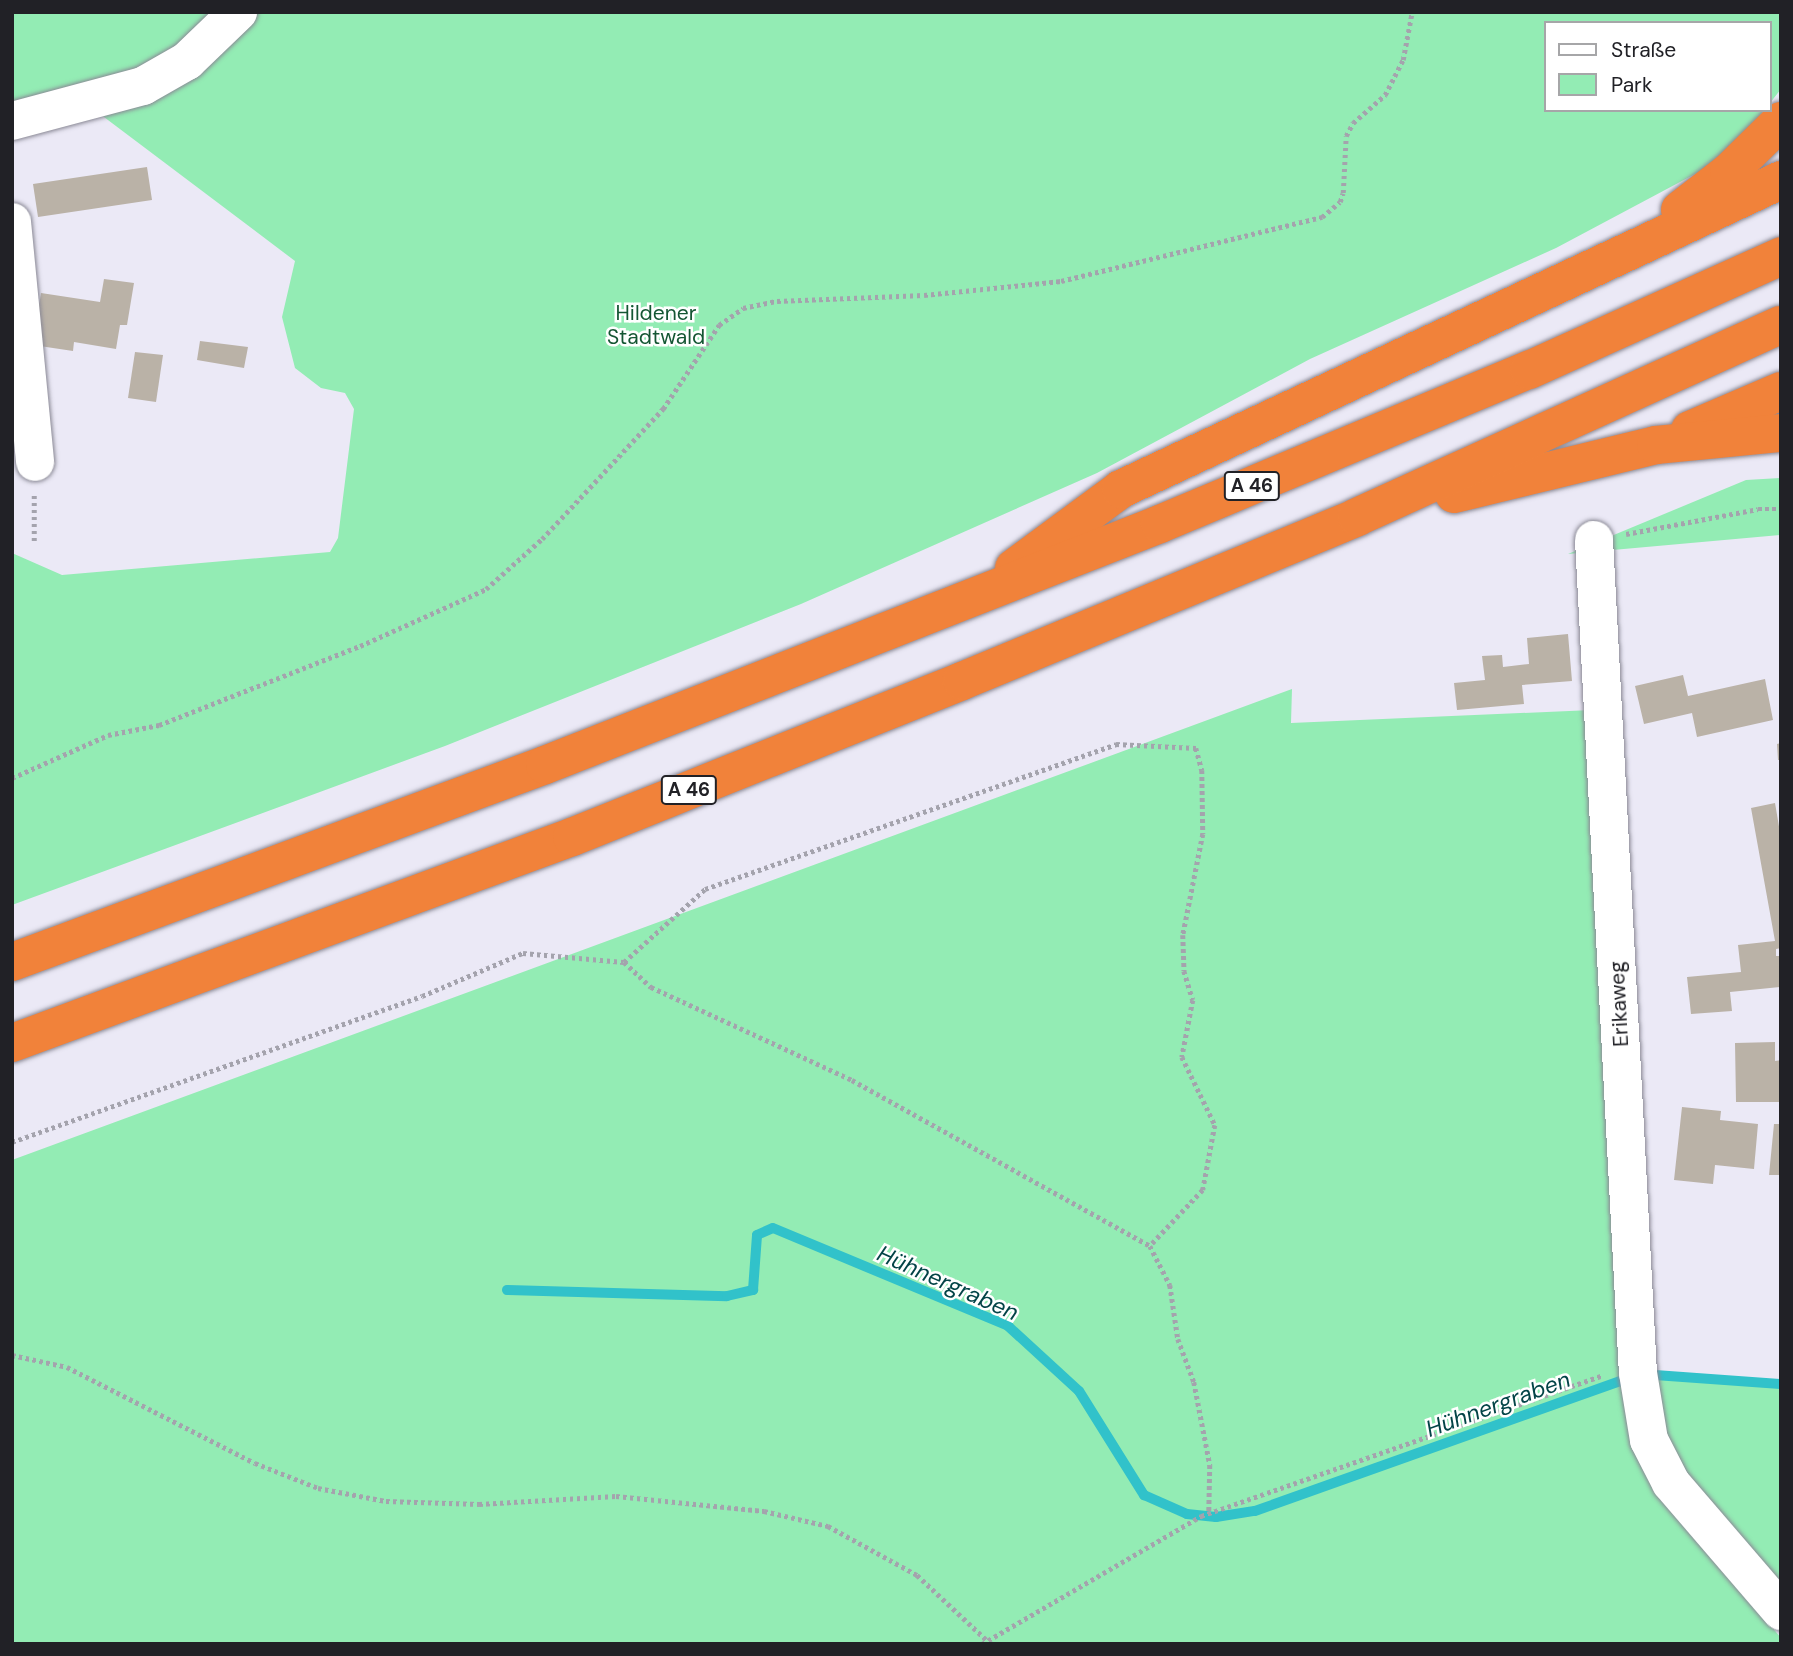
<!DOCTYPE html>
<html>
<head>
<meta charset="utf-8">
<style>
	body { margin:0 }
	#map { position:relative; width:1793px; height:1656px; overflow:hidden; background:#ebe9f6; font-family:"DM Sans",sans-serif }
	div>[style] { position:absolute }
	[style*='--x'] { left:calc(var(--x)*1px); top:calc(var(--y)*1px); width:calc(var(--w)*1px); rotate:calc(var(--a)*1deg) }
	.green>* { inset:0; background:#93ecb4 }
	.stream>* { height:10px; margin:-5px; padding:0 5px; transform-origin:5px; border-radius:5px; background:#31c2ca }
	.building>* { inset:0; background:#bab2a7 }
	.path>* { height:4.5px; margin-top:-2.25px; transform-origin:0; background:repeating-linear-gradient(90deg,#a4a3ad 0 3.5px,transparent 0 7px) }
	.roads { filter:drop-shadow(0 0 2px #8a8995) drop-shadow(0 0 2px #8a8995) }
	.minor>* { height:38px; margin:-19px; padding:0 19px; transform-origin:19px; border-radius:19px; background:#fff }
	.highway>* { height:38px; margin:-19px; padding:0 19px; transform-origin:19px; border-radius:19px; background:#f1823a }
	span { translate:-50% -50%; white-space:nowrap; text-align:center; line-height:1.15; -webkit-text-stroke:5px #fff; paint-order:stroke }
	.shield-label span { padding:2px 5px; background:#fff; border:2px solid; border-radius:5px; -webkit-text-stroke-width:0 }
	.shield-label { font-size:19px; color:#212126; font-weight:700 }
	.park-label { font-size:21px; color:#145633 }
	.street-label { font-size:21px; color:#212126 }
	.water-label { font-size:23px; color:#034447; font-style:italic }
	.frame { position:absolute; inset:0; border:14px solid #212126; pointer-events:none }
	.legend { position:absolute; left:1544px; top:21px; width:228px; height:91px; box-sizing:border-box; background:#fff; border:2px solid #a6a6a8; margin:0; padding:9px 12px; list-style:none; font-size:21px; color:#212126 }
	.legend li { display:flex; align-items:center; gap:14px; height:35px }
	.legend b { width:35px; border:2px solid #a6a6a8 }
</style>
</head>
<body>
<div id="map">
	<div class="green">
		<i style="clip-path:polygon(12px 12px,1781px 12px,1781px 89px,1770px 103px,1770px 23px,1546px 23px,1546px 110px,1764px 110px,1727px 157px,1556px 248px,1310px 359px,1097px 473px,801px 604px,445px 746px,12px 905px,12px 553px,62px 575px,330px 552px,338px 538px,354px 409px,345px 393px,321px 388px,295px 368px,282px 317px,295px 261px,96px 111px,12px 139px)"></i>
		<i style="clip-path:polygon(1781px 478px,1781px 535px,1568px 554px,1746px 480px)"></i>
		<i style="clip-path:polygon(1292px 689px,1291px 723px,1592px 710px,1651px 1484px,1781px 1638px,1781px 1644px,12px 1644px,12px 1160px)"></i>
		<i style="clip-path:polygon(1648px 1372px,1781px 1385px,1781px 1598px,1678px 1479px)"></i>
	</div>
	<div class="stream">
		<i style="--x:507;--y:1290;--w:220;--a:1.6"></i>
		<i style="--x:727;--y:1296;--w:27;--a:-13"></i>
		<i style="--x:753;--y:1290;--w:55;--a:-85.8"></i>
		<i style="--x:757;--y:1235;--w:17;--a:-24"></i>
		<i style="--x:773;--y:1228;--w:255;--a:22.6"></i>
		<i style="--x:1008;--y:1326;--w:96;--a:42.5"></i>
		<i style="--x:1079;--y:1391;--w:123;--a:58"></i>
		<i style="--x:1144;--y:1495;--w:47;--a:23.8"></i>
		<i style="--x:1187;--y:1514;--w:29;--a:6"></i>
		<i style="--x:1216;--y:1517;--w:39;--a:-9"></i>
		<i style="--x:1255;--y:1511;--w:390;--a:-19.6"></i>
		<i style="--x:1655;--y:1375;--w:126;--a:4.1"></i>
	</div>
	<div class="building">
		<i style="clip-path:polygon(147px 167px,152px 200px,38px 217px,33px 184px)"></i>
		<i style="clip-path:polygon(104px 279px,134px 283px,127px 325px,120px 325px,116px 349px,74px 342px,73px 351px,33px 345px,41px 293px,100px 302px)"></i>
		<i style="clip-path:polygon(200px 341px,248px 347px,244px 368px,197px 360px)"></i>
		<i style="clip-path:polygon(135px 352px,163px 355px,156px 402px,128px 398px)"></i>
		<i style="clip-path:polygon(1568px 634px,1572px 681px,1522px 685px,1524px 704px,1457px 710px,1454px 683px,1485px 680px,1482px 656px,1502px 655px,1503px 667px,1529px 664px,1527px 638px)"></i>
		<i style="clip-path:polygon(1683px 675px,1688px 696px,1765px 679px,1773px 720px,1697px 737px,1692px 713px,1644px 724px,1635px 686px)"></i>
		<i style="clip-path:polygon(1781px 743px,1781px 760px,1778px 760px,1777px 744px)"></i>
		<i style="clip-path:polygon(1775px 803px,1781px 838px,1781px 948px,1776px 949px,1776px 956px,1781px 956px,1781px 987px,1730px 992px,1732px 1011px,1691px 1014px,1687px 977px,1741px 972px,1738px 945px,1775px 941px,1751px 808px)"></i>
		<i style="clip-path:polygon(1775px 1042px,1775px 1061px,1781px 1060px,1781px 1102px,1736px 1102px,1735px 1043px)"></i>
		<i style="clip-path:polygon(1682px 1107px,1721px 1111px,1720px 1120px,1758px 1124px,1754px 1169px,1715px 1165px,1713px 1184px,1674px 1180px)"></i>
		<i style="clip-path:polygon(1774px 1124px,1781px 1124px,1781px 1175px,1769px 1175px)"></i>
	</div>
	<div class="path">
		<i style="--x:1626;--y:534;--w:134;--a:-10.7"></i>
		<i style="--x:1758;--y:509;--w:23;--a:0"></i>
		<i style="--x:34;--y:541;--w:46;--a:-90"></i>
		<i style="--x:12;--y:778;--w:105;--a:-24.1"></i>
		<i style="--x:108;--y:735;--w:52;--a:-11.1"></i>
		<i style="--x:159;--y:725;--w:216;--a:-21.5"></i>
		<i style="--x:360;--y:646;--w:138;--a:-24.3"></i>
		<i style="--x:486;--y:589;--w:75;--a:-41.8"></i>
		<i style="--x:542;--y:539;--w:178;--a:-47.1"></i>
		<i style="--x:663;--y:409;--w:101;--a:-56.3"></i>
		<i style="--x:719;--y:325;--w:29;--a:-35"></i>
		<i style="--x:743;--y:308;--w:35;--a:-12"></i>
		<i style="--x:777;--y:301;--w:147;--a:-2.3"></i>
		<i style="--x:924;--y:295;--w:138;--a:-5.8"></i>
		<i style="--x:1061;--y:281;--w:269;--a:-13.8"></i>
		<i style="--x:1322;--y:217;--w:23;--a:-40"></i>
		<i style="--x:1340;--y:202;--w:9;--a:-72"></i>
		<i style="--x:1343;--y:193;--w:57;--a:-87"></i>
		<i style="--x:1346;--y:136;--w:15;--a:-62"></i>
		<i style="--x:1353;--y:123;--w:43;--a:-41.2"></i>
		<i style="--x:1385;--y:95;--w:39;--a:-63"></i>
		<i style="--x:1403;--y:60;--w:49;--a:-79.4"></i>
		<i style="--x:624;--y:962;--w:109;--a:-42"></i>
		<i style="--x:705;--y:889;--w:436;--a:-19.4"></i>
		<i style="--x:1116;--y:744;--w:80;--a:2.9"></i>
		<i style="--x:1196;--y:748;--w:23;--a:75"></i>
		<i style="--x:1202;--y:770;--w:64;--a:89.1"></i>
		<i style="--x:1203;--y:834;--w:103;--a:101.2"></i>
		<i style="--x:1183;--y:935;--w:36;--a:88"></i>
		<i style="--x:1184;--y:971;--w:30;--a:73"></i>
		<i style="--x:1193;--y:1000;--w:58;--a:100.9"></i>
		<i style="--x:1182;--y:1057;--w:76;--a:64.1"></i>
		<i style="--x:1215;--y:1125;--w:66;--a:100.5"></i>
		<i style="--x:1203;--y:1190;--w:77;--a:133.4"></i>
		<i style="--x:12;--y:1142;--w:435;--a:-19.6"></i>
		<i style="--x:422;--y:996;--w:110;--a:-23.1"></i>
		<i style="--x:523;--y:953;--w:101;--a:5.1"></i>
		<i style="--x:624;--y:962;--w:37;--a:43"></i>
		<i style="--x:651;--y:987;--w:221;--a:24.8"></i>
		<i style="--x:852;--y:1080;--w:341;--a:29.1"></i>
		<i style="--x:1150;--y:1246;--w:44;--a:62.9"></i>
		<i style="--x:1170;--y:1285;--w:55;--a:81.6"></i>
		<i style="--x:1178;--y:1339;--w:46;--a:69.6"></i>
		<i style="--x:1194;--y:1382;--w:85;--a:79.1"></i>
		<i style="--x:1210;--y:1465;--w:48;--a:91.2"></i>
		<i style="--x:12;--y:1355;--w:56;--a:12.3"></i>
		<i style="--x:67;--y:1367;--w:211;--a:27.1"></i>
		<i style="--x:255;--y:1463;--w:68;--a:21.6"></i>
		<i style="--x:318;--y:1488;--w:69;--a:10.8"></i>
		<i style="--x:386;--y:1501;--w:93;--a:1.8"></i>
		<i style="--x:479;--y:1504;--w:137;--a:-3.3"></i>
		<i style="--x:616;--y:1496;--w:149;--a:5.8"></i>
		<i style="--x:764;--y:1511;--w:66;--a:13.2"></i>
		<i style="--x:828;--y:1526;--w:102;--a:28.8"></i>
		<i style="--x:917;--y:1575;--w:101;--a:43"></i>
		<i style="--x:982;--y:1644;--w:254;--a:-30.3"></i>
		<i style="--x:1201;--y:1516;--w:426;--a:-19.3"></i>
	</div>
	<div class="roads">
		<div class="minor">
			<i style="--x:12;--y:121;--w:136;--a:-15"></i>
			<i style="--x:143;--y:86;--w:51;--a:-29.6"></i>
			<i style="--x:187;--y:61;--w:71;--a:-43.9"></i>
			<i style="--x:12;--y:222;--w:241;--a:84.5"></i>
			<i style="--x:1594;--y:540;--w:834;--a:86.98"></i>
			<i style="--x:1638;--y:1373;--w:68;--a:80.7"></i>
			<i style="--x:1649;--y:1440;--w:48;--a:62.9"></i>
			<i style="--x:1671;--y:1483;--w:169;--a:49.3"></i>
		</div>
		<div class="highway">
			<i style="--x:1680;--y:210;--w:62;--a:-37.8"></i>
			<i style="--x:1729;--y:172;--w:73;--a:-44.4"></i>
			<i style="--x:1690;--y:430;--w:99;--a:-23.2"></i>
			<i style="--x:1454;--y:494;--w:208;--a:-13.6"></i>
			<i style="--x:1656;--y:445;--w:126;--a:-5.5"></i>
			<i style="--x:1014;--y:568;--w:133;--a:-36.4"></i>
			<i style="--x:1121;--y:489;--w:729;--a:-25.09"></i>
			<i style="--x:12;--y:962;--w:568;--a:-20.28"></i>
			<i style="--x:545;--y:765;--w:661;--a:-21.4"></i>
			<i style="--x:1160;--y:524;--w:400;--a:-22.7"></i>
			<i style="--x:1529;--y:370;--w:277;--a:-24.3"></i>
			<i style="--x:12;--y:1043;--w:597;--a:-20.2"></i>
			<i style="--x:572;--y:837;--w:420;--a:-21.8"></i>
			<i style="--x:962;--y:681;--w:428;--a:-22.5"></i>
			<i style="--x:1357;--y:517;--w:465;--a:-24.4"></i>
		</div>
	</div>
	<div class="shield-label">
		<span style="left:1252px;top:486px">A 46</span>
		<span style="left:689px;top:790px">A 46</span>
	</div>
	<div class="park-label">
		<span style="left:656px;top:325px">Hildener<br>Stadtwald</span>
	</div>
	<div class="street-label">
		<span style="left:1619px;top:1004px;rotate:-93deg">Erikaweg</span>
	</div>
	<div class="water-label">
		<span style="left:948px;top:1283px;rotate:24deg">Hühnergraben</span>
		<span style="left:1498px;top:1404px;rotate:-20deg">Hühnergraben</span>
	</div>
	<div class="frame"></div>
	<ul class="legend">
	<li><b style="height:9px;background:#fff"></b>Straße</li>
	<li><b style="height:19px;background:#93ecb4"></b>Park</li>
	</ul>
</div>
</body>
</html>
